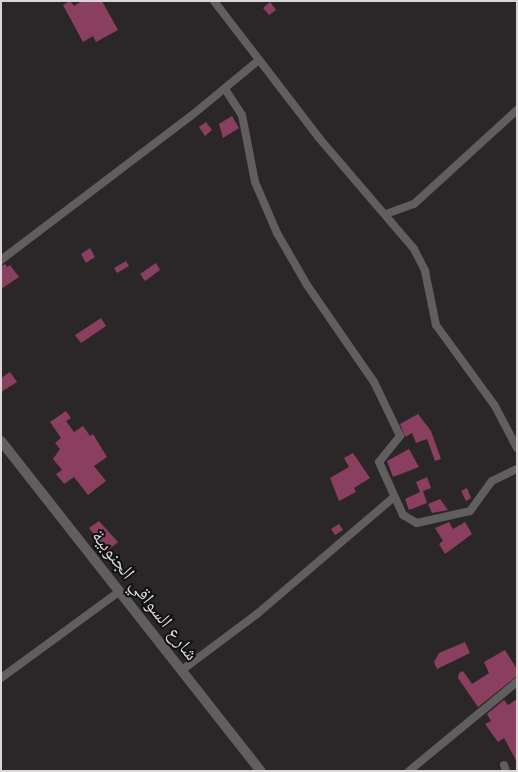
<!DOCTYPE html>
<html>
<head>
<meta charset="utf-8">
<style>
	body { margin:0 }
	#map { position:relative; width:518px; height:772px; overflow:hidden; background:#2b2728; font-family:Jost,"Noto Naskh Arabic",sans-serif }
	div>[style] { position:absolute }
	[style*='--x'] { left:calc(var(--x)*1px); top:calc(var(--y)*1px); width:calc(var(--w)*1px); rotate:calc(var(--a)*1deg) }
	.building>* { inset:0; background:#8a3f61 }
	.minor>* { height:8px; margin:-4px; padding:0 4px; transform-origin:4px; border-radius:4px; background:#605e5f }
	.tertiary>* { height:10px; margin:-5px; padding:0 5px; transform-origin:5px; border-radius:5px; background:#605e5f }
	span { translate:-50% -50%; white-space:nowrap; text-align:center; line-height:1.15; -webkit-text-stroke:4px #121111; paint-order:stroke }
	.street-label { font-size:19px; color:#d8d6d7 }
	.frame { position:absolute; inset:0; border:2px solid #d8d6d7; pointer-events:none }
</style>
</head>
<body>
<div id="map">
	<div class="building">
		<i style="clip-path:polygon(70px 1px,74px 6px,82px 1px,102px 1px,118px 30px,96px 42px,93px 36px,83px 42px,63px 5px)"></i>
		<i style="clip-path:polygon(270px 2px,276px 10px,269px 15px,263px 8px)"></i>
		<i style="clip-path:polygon(232px 116px,239px 128px,223px 138px,219px 124px)"></i>
		<i style="clip-path:polygon(206px 122px,212px 130px,205px 136px,199px 127px)"></i>
		<i style="clip-path:polygon(90px 248px,95px 257px,86px 263px,81px 254px)"></i>
		<i style="clip-path:polygon(126px 261px,129px 266px,117px 273px,114px 268px)"></i>
		<i style="clip-path:polygon(156px 263px,160px 270px,145px 281px,140px 274px)"></i>
		<i style="clip-path:polygon(5px 264px,7px 267px,10px 265px,19px 277px,1px 289px,1px 266px)"></i>
		<i style="clip-path:polygon(101px 318px,106px 326px,81px 343px,75px 335px)"></i>
		<i style="clip-path:polygon(10px 372px,17px 382px,1px 392px,1px 378px)"></i>
		<i style="clip-path:polygon(66px 411px,71px 418px,66px 421px,74px 432px,83px 426px,90px 436px,93px 434px,107px 457px,94px 466px,106px 481px,88px 495px,74px 477px,64px 484px,56px 474px,62px 470px,53px 459px,60px 449px,55px 443px,61px 438px,50px 422px)"></i>
		<i style="clip-path:polygon(418px 414px,431px 431px,441px 459px,435px 461px,427px 439px,416px 443px,412px 433px,405px 437px,400px 424px)"></i>
		<i style="clip-path:polygon(409px 449px,419px 467px,393px 477px,387px 461px)"></i>
		<i style="clip-path:polygon(353px 453px,370px 478px,354px 488px,356px 492px,339px 501px,330px 478px,349px 467px,344px 458px)"></i>
		<i style="clip-path:polygon(427px 477px,431px 488px,423px 491px,427px 503px,409px 510px,405px 499px,420px 492px,416px 482px)"></i>
		<i style="clip-path:polygon(467px 488px,471px 498px,466px 501px,461px 491px)"></i>
		<i style="clip-path:polygon(440px 499px,448px 510px,432px 513px,428px 504px)"></i>
		<i style="clip-path:polygon(99px 521px,118px 542px,107px 551px,89px 528px)"></i>
		<i style="clip-path:polygon(449px 522px,453px 529px,465px 522px,472px 534px,445px 554px,439px 544px,443px 541px,435px 528px)"></i>
		<i style="clip-path:polygon(339px 524px,343px 530px,335px 535px,331px 529px)"></i>
		<i style="clip-path:polygon(465px 642px,470px 653px,437px 669px,434px 662px,439px 653px)"></i>
		<i style="clip-path:polygon(505px 650px,517px 669px,517px 676px,478px 707px,458px 678px,459px 673px,463px 671px,472px 684px,489px 673px,484px 662px)"></i>
		<i style="clip-path:polygon(517px 699px,517px 762px,504px 738px,498px 742px,485px 724px,491px 721px,487px 714px,504px 700px,508px 705px)"></i>
	</div>
	<div class="minor">
		<i style="--x:214;--y:1;--w:173;--a:52.5"></i>
		<i style="--x:319;--y:138;--w:146;--a:49.4"></i>
		<i style="--x:414;--y:249;--w:25;--a:63"></i>
		<i style="--x:425;--y:271;--w:55;--a:78.5"></i>
		<i style="--x:436;--y:325;--w:100;--a:53.9"></i>
		<i style="--x:495;--y:406;--w:47;--a:62.4"></i>
		<i style="--x:225;--y:89;--w:31;--a:57"></i>
		<i style="--x:242;--y:115;--w:68;--a:79"></i>
		<i style="--x:255;--y:182;--w:56;--a:66.7"></i>
		<i style="--x:277;--y:233;--w:60;--a:60"></i>
		<i style="--x:307;--y:285;--w:118;--a:55.4"></i>
		<i style="--x:374;--y:382;--w:60;--a:64.3"></i>
		<i style="--x:400;--y:436;--w:33;--a:129"></i>
		<i style="--x:379;--y:462;--w:58;--a:65.6"></i>
		<i style="--x:403;--y:515;--w:16;--a:30"></i>
		<i style="--x:417;--y:523;--w:54;--a:-12.8"></i>
		<i style="--x:470;--y:511;--w:37;--a:-54"></i>
		<i style="--x:492;--y:481;--w:28;--a:-26"></i>
		<i style="--x:386;--y:214;--w:30;--a:-20"></i>
		<i style="--x:414;--y:204;--w:139;--a:-42.4"></i>
		<i style="--x:1;--y:260;--w:238;--a:-37.2"></i>
		<i style="--x:191;--y:116;--w:88;--a:-39.5"></i>
		<i style="--x:182;--y:670;--w:94;--a:-36.7"></i>
		<i style="--x:257;--y:614;--w:179;--a:-40.5"></i>
		<i style="--x:1;--y:678;--w:147;--a:-36.2"></i>
		<i style="--x:504;--y:765;--w:6;--a:72"></i>
		<i style="--x:409;--y:771;--w:140;--a:-39.5"></i>
	</div>
	<div class="tertiary">
		<i style="--x:1;--y:441;--w:420;--a:51.8"></i>
	</div>
	<div class="street-label">
		<span style="left:145px;top:595px;rotate:52deg">شارع السواقي الجنوبية</span>
	</div>
	<div class="frame"></div>
</div>
</body>
</html>
